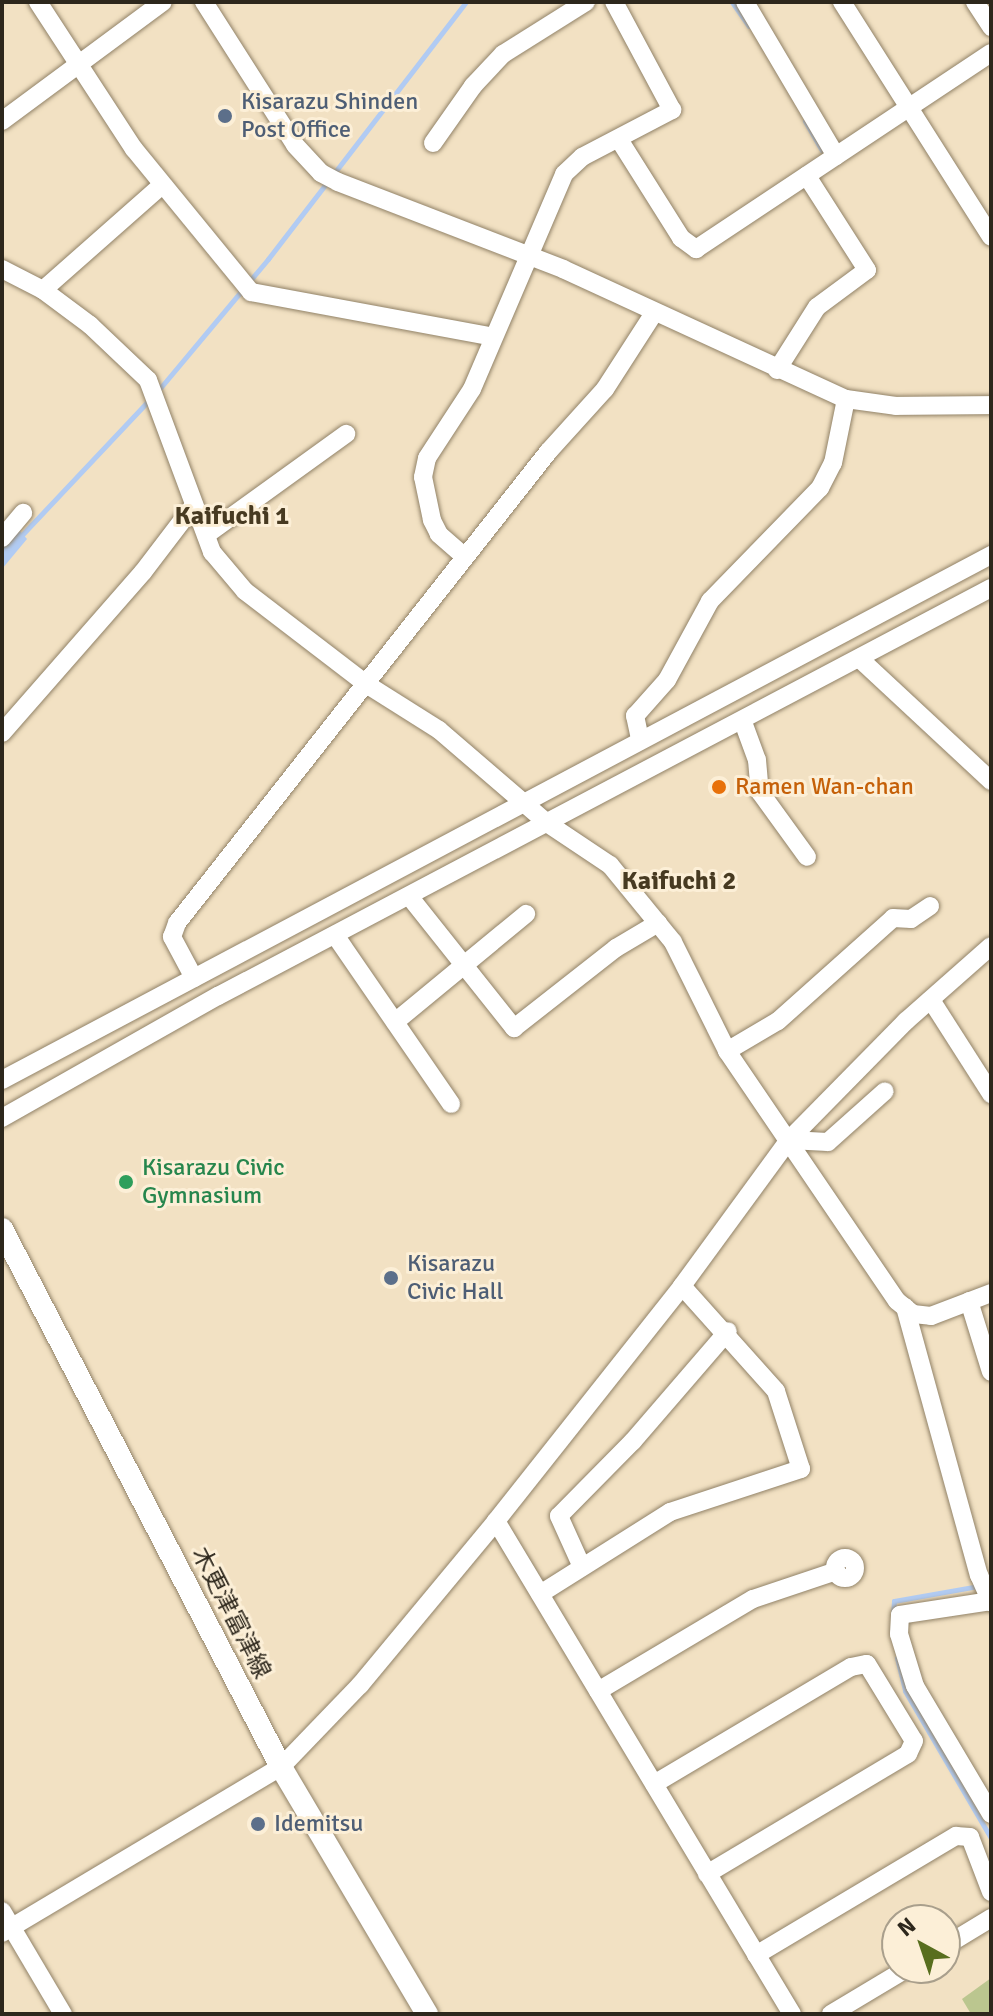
<!DOCTYPE html>
<html>
<head>
<meta charset="utf-8">
<style>
	body { margin:0 }
	#map { position:relative; width:993px; height:2016px; overflow:hidden; background:#f2e1c3; font-family:Signika,"Noto Sans JP",sans-serif }
	div>[style] { position:absolute }
	[style*='--x'] { left:calc(var(--x)*1px); top:calc(var(--y)*1px); width:calc(var(--w)*1px); rotate:calc(var(--a)*1deg) }
	.green>* { inset:0; background:#bbc68f }
	.water>* { inset:0; background:#b1cbf3 }
	.stream>* { height:5px; margin:-2.5px; padding:0 2.5px; transform-origin:2.5px; border-radius:2.5px; background:#b1cbf3 }
	.roads { filter:drop-shadow(0 0 2px #918267) drop-shadow(0 0 2px #918267) }
	.minor>* { height:18px; margin:-9px; padding:0 9px; transform-origin:9px; border-radius:9px; background:#fff }
	.minor>.ring { margin:-9px; padding:0; box-sizing:content-box; background:none; border:18px solid #fff; border-radius:50% }
	.major>* { height:22px; margin:-11px; padding:0 11px; transform-origin:11px; border-radius:11px; background:#fff }
	.dots>* { width:22px; height:22px; translate:-50% -50%; box-sizing:border-box; border:4px solid #fcefd7; border-radius:50% }
	span { translate:-50% -50%; white-space:nowrap; text-align:center; line-height:1.15; -webkit-text-stroke:6px #fcefd7; paint-order:stroke }
	.service-label { font-size:24px; color:#4e5e75 }
	.left { translate:0 -50%; text-align:left }
	.food-label { font-size:24px; color:#c56008 }
	.leisure-label { font-size:24px; color:#27864d }
	.street-label { font-size:24px; color:#2d271c }
	.neighbourhood-label { font-size:26px; color:#473a21; font-weight:700 }
	.frame { position:absolute; inset:0; border:4px solid #2d271c; pointer-events:none }
	.north { position:absolute; left:881px; top:1904px; width:80px; height:80px; box-sizing:border-box; background:#fcefd7; border:2px solid #a99f8c; border-radius:50%; rotate:320deg; font-size:22px; font-weight:700; line-height:32px; text-align:center; color:#2d271c }
	.north::after { content:''; display:block; margin:auto; width:28px; height:36px; background:#586e1e; clip-path:polygon(50% 0,100% 100%,50% 72%,0 100%) }
</style>
</head>
<body>
<div id="map">
	<div class="green">
		<i style="clip-path:polygon(991px 1978px,991px 2014px,971px 2014px,962px 1999px)"></i>
	</div>
	<div class="water">
		<i style="clip-path:polygon(20px 531px,27px 539px,2px 569px,2px 546px)"></i>
	</div>
	<div class="stream">
		<i style="--x:732;--y:2;--w:29;--a:55"></i>
		<i style="--x:805;--y:121;--w:34;--a:60"></i>
		<i style="--x:156;--y:393;--w:175;--a:-50.1"></i>
		<i style="--x:268;--y:259;--w:324;--a:-52.4"></i>
		<i style="--x:19;--y:538;--w:190;--a:-46.7"></i>
		<i style="--x:893;--y:1613;--w:12;--a:-85"></i>
		<i style="--x:894;--y:1601;--w:85;--a:-10.1"></i>
		<i style="--x:897;--y:1658;--w:34;--a:76"></i>
		<i style="--x:905;--y:1691;--w:170;--a:59.7"></i>
	</div>
	<div class="roads">
		<div class="minor">
			<i style="--x:38;--y:2;--w:176;--a:56.9"></i>
			<i style="--x:134;--y:149;--w:185;--a:50.7"></i>
			<i style="--x:251;--y:292;--w:246;--a:10.5"></i>
			<i style="--x:204;--y:2;--w:169;--a:57.5"></i>
			<i style="--x:295;--y:145;--w:38;--a:47"></i>
			<i style="--x:321;--y:173;--w:19;--a:28"></i>
			<i style="--x:338;--y:182;--w:241;--a:21.1"></i>
			<i style="--x:563;--y:269;--w:311;--a:24.7"></i>
			<i style="--x:846;--y:399;--w:50;--a:8"></i>
			<i style="--x:896;--y:406;--w:95;--a:-0.6"></i>
			<i style="--x:745;--y:2;--w:179;--a:59.4"></i>
			<i style="--x:842;--y:2;--w:278;--a:57.6"></i>
			<i style="--x:975;--y:2;--w:30;--a:57"></i>
			<i style="--x:2;--y:121;--w:200;--a:-36.5"></i>
			<i style="--x:620;--y:141;--w:115;--a:57.8"></i>
			<i style="--x:681;--y:238;--w:19;--a:36"></i>
			<i style="--x:696;--y:249;--w:354;--a:-33.6"></i>
			<i style="--x:433;--y:143;--w:70;--a:-54.9"></i>
			<i style="--x:473;--y:86;--w:44;--a:-46.8"></i>
			<i style="--x:503;--y:54;--w:98;--a:-32.1"></i>
			<i style="--x:2;--y:269;--w:46;--a:27.1"></i>
			<i style="--x:43;--y:290;--w:59;--a:36.7"></i>
			<i style="--x:90;--y:325;--w:80;--a:43.5"></i>
			<i style="--x:148;--y:380;--w:184;--a:69.6"></i>
			<i style="--x:212;--y:552;--w:51;--a:49.8"></i>
			<i style="--x:245;--y:591;--w:153;--a:37.5"></i>
			<i style="--x:366;--y:684;--w:86;--a:32.2"></i>
			<i style="--x:439;--y:730;--w:143;--a:40.7"></i>
			<i style="--x:547;--y:823;--w:76;--a:33.7"></i>
			<i style="--x:610;--y:865;--w:99;--a:50.7"></i>
			<i style="--x:673;--y:942;--w:122;--a:63.6"></i>
			<i style="--x:727;--y:1051;--w:302;--a:55.8"></i>
			<i style="--x:897;--y:1301;--w:21;--a:39"></i>
			<i style="--x:913;--y:1314;--w:18;--a:6"></i>
			<i style="--x:931;--y:1316;--w:64;--a:-21"></i>
			<i style="--x:43;--y:290;--w:159;--a:-41.4"></i>
			<i style="--x:777;--y:370;--w:75;--a:-57.6"></i>
			<i style="--x:817;--y:307;--w:62;--a:-36.5"></i>
			<i style="--x:867;--y:270;--w:112;--a:-122.6"></i>
			<i style="--x:206;--y:535;--w:173;--a:-35.8"></i>
			<i style="--x:2;--y:538;--w:33;--a:-50"></i>
			<i style="--x:465;--y:557;--w:35;--a:-139"></i>
			<i style="--x:439;--y:534;--w:16;--a:-117"></i>
			<i style="--x:432;--y:520;--w:44;--a:-101.8"></i>
			<i style="--x:423;--y:477;--w:19;--a:-78"></i>
			<i style="--x:427;--y:458;--w:82;--a:-56.9"></i>
			<i style="--x:472;--y:389;--w:234;--a:-66.8"></i>
			<i style="--x:564;--y:174;--w:25;--a:-43"></i>
			<i style="--x:582;--y:157;--w:102;--a:-27.6"></i>
			<i style="--x:672;--y:110;--w:123;--a:-118.2"></i>
			<i style="--x:861;--y:660;--w:178;--a:42.9"></i>
			<i style="--x:743;--y:722;--w:40;--a:69.8"></i>
			<i style="--x:757;--y:760;--w:32;--a:85"></i>
			<i style="--x:760;--y:792;--w:80;--a:54.1"></i>
			<i style="--x:2;--y:733;--w:214;--a:-48.8"></i>
			<i style="--x:143;--y:572;--w:84;--a:-52.7"></i>
			<i style="--x:640;--y:739;--w:24;--a:-102"></i>
			<i style="--x:635;--y:716;--w:48;--a:-48.4"></i>
			<i style="--x:667;--y:680;--w:90;--a:-61.4"></i>
			<i style="--x:710;--y:601;--w:158;--a:-45.8"></i>
			<i style="--x:820;--y:488;--w:28;--a:-63"></i>
			<i style="--x:833;--y:463;--w:65;--a:-78.5"></i>
			<i style="--x:409;--y:896;--w:169;--a:51.5"></i>
			<i style="--x:514;--y:1028;--w:130;--a:-38.1"></i>
			<i style="--x:616;--y:948;--w:49;--a:-30.8"></i>
			<i style="--x:335;--y:935;--w:205;--a:55.5"></i>
			<i style="--x:194;--y:978;--w:47;--a:-118.2"></i>
			<i style="--x:172;--y:937;--w:15;--a:-70"></i>
			<i style="--x:177;--y:923;--w:600;--a:-51.77"></i>
			<i style="--x:548;--y:452;--w:85;--a:-47.9"></i>
			<i style="--x:605;--y:389;--w:90;--a:-57.2"></i>
			<i style="--x:931;--y:1000;--w:112;--a:57.4"></i>
			<i style="--x:395;--y:1022;--w:170;--a:-39.5"></i>
			<i style="--x:727;--y:1051;--w:59;--a:-30.5"></i>
			<i style="--x:778;--y:1021;--w:154;--a:-41.8"></i>
			<i style="--x:893;--y:918;--w:18;--a:3"></i>
			<i style="--x:911;--y:919;--w:23;--a:-34"></i>
			<i style="--x:2;--y:1080;--w:1120;--a:-27.96"></i>
			<i style="--x:2;--y:1118;--w:248;--a:-29.5"></i>
			<i style="--x:218;--y:996;--w:874;--a:-27.83"></i>
			<i style="--x:789;--y:1140;--w:39;--a:3"></i>
			<i style="--x:828;--y:1142;--w:76;--a:-41.8"></i>
			<i style="--x:969;--y:1301;--w:74;--a:72.8"></i>
			<i style="--x:905;--y:1307;--w:278;--a:74.6"></i>
			<i style="--x:979;--y:1575;--w:30;--a:66"></i>
			<i style="--x:496;--y:1521;--w:575;--a:59.02"></i>
			<i class="ring" style="left:835px;top:1558px;width:2px;height:2px"></i>
			<i style="--x:582;--y:1567;--w:56;--a:-114.3"></i>
			<i style="--x:559;--y:1516;--w:105;--a:-45.4"></i>
			<i style="--x:633;--y:1441;--w:145;--a:-49.2"></i>
			<i style="--x:540;--y:1594;--w:154;--a:-32.2"></i>
			<i style="--x:670;--y:1512;--w:138;--a:-18.2"></i>
			<i style="--x:801;--y:1469;--w:82;--a:-107.8"></i>
			<i style="--x:776;--y:1391;--w:141;--a:-131.8"></i>
			<i style="--x:991;--y:1601;--w:92;--a:171.3"></i>
			<i style="--x:900;--y:1615;--w:19;--a:93"></i>
			<i style="--x:899;--y:1634;--w:54;--a:72.9"></i>
			<i style="--x:915;--y:1686;--w:149;--a:59.3"></i>
			<i style="--x:598;--y:1691;--w:180;--a:-30.7"></i>
			<i style="--x:753;--y:1599;--w:88;--a:-18.6"></i>
			<i style="--x:654;--y:1784;--w:229;--a:-30.7"></i>
			<i style="--x:851;--y:1667;--w:16;--a:-11"></i>
			<i style="--x:867;--y:1664;--w:90;--a:58.6"></i>
			<i style="--x:914;--y:1741;--w:14;--a:115"></i>
			<i style="--x:908;--y:1754;--w:234;--a:149.2"></i>
			<i style="--x:2;--y:1911;--w:120;--a:59.4"></i>
			<i style="--x:2;--y:1933;--w:325;--a:-30.8"></i>
			<i style="--x:281;--y:1767;--w:114;--a:-46.1"></i>
			<i style="--x:360;--y:1685;--w:213;--a:-50.3"></i>
			<i style="--x:496;--y:1521;--w:300;--a:-51.6"></i>
			<i style="--x:682;--y:1286;--w:181;--a:-53.8"></i>
			<i style="--x:789;--y:1140;--w:167;--a:-45.5"></i>
			<i style="--x:906;--y:1021;--w:113;--a:-41.4"></i>
			<i style="--x:945;--y:1946;--w:54;--a:-31.3"></i>
			<i style="--x:756;--y:1955;--w:233;--a:-30.8"></i>
			<i style="--x:956;--y:1836;--w:14;--a:4"></i>
			<i style="--x:970;--y:1837;--w:59;--a:69.1"></i>
			<i style="--x:831;--y:2014;--w:90;--a:-30.9"></i>
		</div>
		<div class="major">
			<i style="--x:2;--y:1229;--w:606;--a:62.59"></i>
			<i style="--x:281;--y:1767;--w:287;--a:59.4"></i>
		</div>
	</div>
	<div class="dots">
		<i style="left:225px;top:116px;background:#5c6f8a"></i>
		<i style="left:719px;top:787px;background:#e8710a"></i>
		<i style="left:126px;top:1182px;background:#2e9e5b"></i>
		<i style="left:391px;top:1278px;background:#5c6f8a"></i>
		<i style="left:258px;top:1824px;background:#5c6f8a"></i>
	</div>
	<div class="service-label">
		<span class="left" style="left:241px;top:116px">Kisarazu Shinden<br>Post Office</span>
		<span class="left" style="left:407px;top:1278px">Kisarazu<br>Civic Hall</span>
		<span class="left" style="left:274px;top:1824px">Idemitsu</span>
	</div>
	<div class="food-label">
		<span class="left" style="left:735px;top:787px">Ramen Wan-chan</span>
	</div>
	<div class="leisure-label">
		<span class="left" style="left:142px;top:1182px">Kisarazu Civic<br>Gymnasium</span>
	</div>
	<div class="street-label">
		<span style="left:231px;top:1613px;rotate:63deg">木更津富津線</span>
	</div>
	<div class="neighbourhood-label">
		<span style="left:232px;top:517px">Kaifuchi 1</span>
		<span style="left:679px;top:882px">Kaifuchi 2</span>
	</div>
	<div class="frame"></div>
	<div class="north">N</div>
</div>
</body>
</html>
